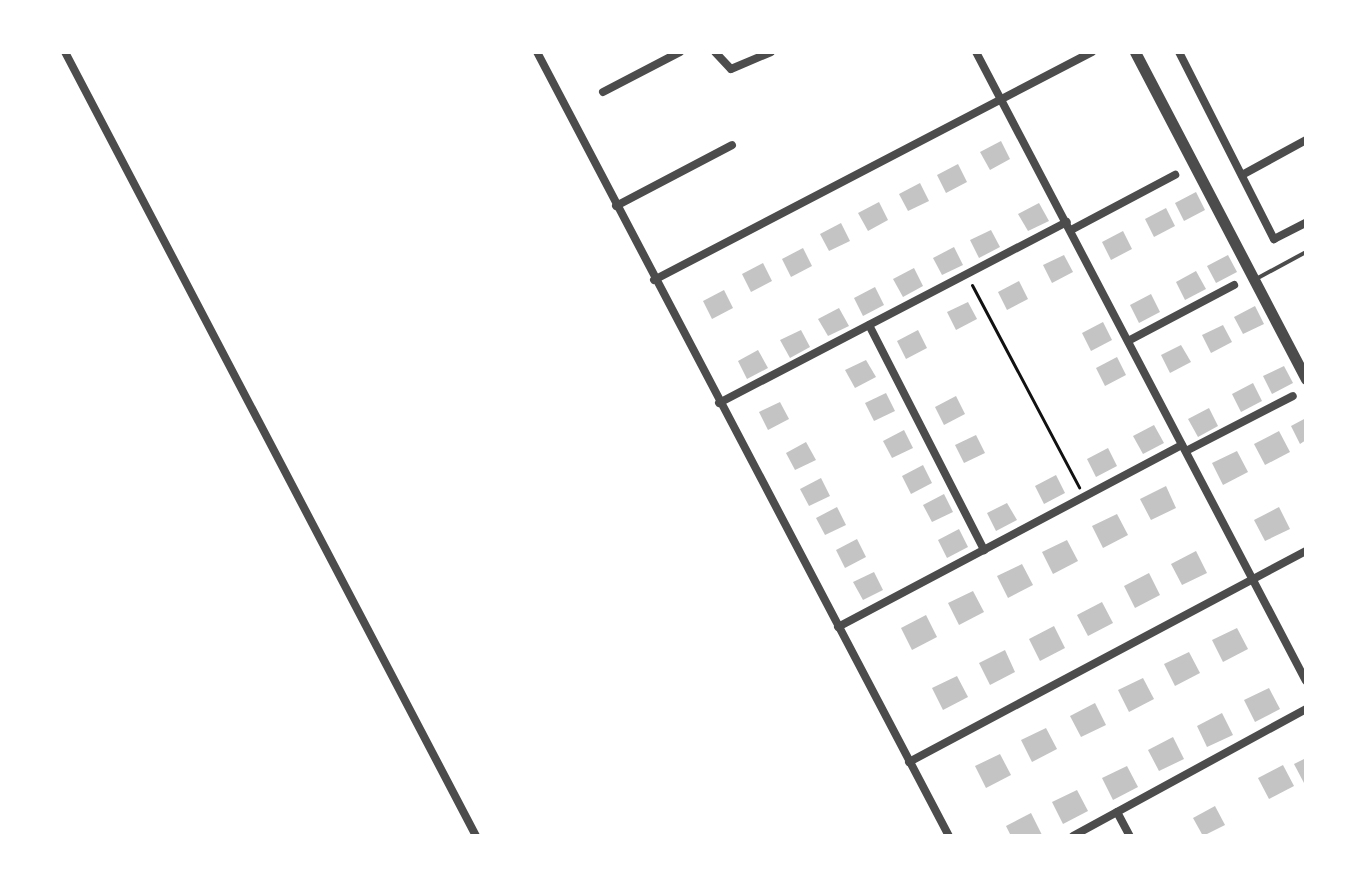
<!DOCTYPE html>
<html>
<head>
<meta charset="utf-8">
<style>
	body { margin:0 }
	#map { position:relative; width:1358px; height:888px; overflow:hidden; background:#fff; font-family:Montserrat,sans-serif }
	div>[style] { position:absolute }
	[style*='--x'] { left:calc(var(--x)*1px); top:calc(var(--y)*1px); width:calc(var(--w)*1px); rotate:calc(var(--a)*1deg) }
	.building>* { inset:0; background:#c4c4c4 }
	.path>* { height:3px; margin:-1.5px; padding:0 1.5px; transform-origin:1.5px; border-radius:1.5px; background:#111 }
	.service>* { height:4px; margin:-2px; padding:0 2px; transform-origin:2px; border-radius:2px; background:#4c4c4c }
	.minor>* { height:8px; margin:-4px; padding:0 4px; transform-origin:4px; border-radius:4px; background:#4c4c4c }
	.tertiary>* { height:11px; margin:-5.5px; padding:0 5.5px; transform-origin:5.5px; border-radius:5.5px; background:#4c4c4c }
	span { translate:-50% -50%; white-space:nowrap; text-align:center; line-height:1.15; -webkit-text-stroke:8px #fff; paint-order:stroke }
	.frame { position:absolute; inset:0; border:54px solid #fff; pointer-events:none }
</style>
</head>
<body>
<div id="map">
	<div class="building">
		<i style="clip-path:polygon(1001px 141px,1010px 159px,990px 170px,980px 152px)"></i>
		<i style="clip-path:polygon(958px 164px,967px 182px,946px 193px,937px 175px)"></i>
		<i style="clip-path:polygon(920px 183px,929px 201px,908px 211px,899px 194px)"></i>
		<i style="clip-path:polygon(1196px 192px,1205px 210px,1184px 221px,1175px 203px)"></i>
		<i style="clip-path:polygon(879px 202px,888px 220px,868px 231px,858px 213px)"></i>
		<i style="clip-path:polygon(1039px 203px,1049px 221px,1028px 231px,1018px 214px)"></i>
		<i style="clip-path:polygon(1166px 208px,1175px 226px,1154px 237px,1145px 219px)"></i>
		<i style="clip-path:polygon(841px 223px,850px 241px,829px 251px,820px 234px)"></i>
		<i style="clip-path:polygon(991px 230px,1000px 247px,979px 258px,970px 240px)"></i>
		<i style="clip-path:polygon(1123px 231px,1132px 249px,1111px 260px,1102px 242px)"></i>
		<i style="clip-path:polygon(954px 247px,963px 265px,942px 275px,933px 258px)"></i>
		<i style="clip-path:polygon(803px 248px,812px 266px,791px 277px,782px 259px)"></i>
		<i style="clip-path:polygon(1064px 255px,1073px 272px,1052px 283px,1043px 265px)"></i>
		<i style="clip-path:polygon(1228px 255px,1237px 272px,1216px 283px,1207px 266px)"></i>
		<i style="clip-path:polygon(763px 263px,772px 281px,751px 292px,742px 274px)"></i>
		<i style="clip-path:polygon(914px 268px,923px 286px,903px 297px,893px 279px)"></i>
		<i style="clip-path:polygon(1196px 271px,1206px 289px,1185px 300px,1176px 282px)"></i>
		<i style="clip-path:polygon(1019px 281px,1028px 299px,1007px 310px,998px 292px)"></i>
		<i style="clip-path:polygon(875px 287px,884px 305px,863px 316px,854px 298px)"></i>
		<i style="clip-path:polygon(724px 290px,733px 308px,712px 319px,703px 301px)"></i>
		<i style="clip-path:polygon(1151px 294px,1160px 312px,1139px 323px,1130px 305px)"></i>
		<i style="clip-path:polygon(968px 302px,977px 319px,956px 330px,947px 312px)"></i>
		<i style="clip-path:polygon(1255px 306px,1264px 324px,1243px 334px,1234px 317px)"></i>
		<i style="clip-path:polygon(839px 308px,849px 326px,828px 336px,818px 319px)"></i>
		<i style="clip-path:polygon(1103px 322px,1112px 340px,1091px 351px,1082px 333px)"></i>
		<i style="clip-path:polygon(1223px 325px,1232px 342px,1211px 353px,1202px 335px)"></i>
		<i style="clip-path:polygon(801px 330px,810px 347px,790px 358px,780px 340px)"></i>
		<i style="clip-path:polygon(918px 330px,927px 348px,906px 359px,897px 341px)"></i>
		<i style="clip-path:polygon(1181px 345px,1191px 362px,1170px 373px,1161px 355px)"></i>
		<i style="clip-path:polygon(758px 350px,768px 368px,747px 379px,738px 361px)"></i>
		<i style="clip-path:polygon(1117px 357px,1126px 375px,1105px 386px,1096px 368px)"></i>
		<i style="clip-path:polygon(866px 360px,876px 377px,855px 388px,845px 370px)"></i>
		<i style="clip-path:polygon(1284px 366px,1293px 383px,1272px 394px,1263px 376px)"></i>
		<i style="clip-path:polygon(1253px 383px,1262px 401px,1241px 412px,1232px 394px)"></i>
		<i style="clip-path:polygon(886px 393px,895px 411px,874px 421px,865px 403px)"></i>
		<i style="clip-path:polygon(956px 396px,965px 414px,944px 425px,935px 407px)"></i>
		<i style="clip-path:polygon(780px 402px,789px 419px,768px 430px,759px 412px)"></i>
		<i style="clip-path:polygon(1209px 408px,1218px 426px,1198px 437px,1188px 419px)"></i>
		<i style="clip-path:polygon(1306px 418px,1306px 440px,1300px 444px,1291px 426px)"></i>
		<i style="clip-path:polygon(1154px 425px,1164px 443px,1143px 454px,1133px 436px)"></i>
		<i style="clip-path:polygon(904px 430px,913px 448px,892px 458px,883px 441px)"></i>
		<i style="clip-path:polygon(1279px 431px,1290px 452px,1265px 465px,1254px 444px)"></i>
		<i style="clip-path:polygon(976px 435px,985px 453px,964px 463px,955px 445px)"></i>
		<i style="clip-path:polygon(806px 442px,816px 460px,795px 470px,786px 453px)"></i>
		<i style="clip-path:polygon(1108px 448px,1117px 466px,1096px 477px,1087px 459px)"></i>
		<i style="clip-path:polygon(1237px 451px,1248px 472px,1223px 485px,1212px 463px)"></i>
		<i style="clip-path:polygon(923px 465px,932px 483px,911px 494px,902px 476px)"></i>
		<i style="clip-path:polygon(1056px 475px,1065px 493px,1044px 504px,1035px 486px)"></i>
		<i style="clip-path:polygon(821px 478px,830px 496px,809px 506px,800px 489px)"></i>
		<i style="clip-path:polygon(1166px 486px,1176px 508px,1151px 520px,1140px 499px)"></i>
		<i style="clip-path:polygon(944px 494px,953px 512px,932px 522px,923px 505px)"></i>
		<i style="clip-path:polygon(1007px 503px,1017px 520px,996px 531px,987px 513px)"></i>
		<i style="clip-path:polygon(837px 507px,846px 525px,825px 535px,816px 518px)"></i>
		<i style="clip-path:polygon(1279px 507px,1290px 529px,1265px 541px,1254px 520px)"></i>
		<i style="clip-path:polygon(1117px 514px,1128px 535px,1103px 548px,1092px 526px)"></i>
		<i style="clip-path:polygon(959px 529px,968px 547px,947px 558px,938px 540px)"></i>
		<i style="clip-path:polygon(857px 539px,866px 557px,845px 568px,836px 550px)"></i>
		<i style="clip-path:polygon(1067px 540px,1078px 561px,1053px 574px,1042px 552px)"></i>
		<i style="clip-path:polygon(1196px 551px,1207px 573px,1182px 585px,1171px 564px)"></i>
		<i style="clip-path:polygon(1022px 564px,1033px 585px,1008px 598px,997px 576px)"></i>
		<i style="clip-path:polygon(874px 572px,883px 590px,863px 600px,853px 582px)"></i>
		<i style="clip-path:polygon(1149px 573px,1160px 595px,1135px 608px,1124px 586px)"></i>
		<i style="clip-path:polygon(973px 591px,984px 612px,959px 625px,948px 603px)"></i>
		<i style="clip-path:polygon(1102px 602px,1113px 623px,1088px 636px,1077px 615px)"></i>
		<i style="clip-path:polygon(926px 615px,937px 637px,912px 650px,901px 628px)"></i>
		<i style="clip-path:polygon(1054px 626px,1065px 648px,1040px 661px,1029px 639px)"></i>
		<i style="clip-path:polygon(1237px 628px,1248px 649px,1223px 662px,1212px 640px)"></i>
		<i style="clip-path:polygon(1005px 650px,1015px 672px,990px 685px,979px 663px)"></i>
		<i style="clip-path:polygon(1189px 652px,1200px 673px,1175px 686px,1164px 664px)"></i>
		<i style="clip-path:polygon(957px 676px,968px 697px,943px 710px,932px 688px)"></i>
		<i style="clip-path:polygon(1143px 678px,1154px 699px,1129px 712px,1118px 690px)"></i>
		<i style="clip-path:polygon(1269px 688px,1280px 709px,1255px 722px,1244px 700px)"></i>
		<i style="clip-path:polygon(1095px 703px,1106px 725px,1081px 737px,1070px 716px)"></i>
		<i style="clip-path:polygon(1222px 713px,1233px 735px,1207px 747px,1197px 726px)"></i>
		<i style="clip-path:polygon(1046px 728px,1057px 749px,1032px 762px,1021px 740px)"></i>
		<i style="clip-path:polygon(1173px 737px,1184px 759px,1159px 771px,1148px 750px)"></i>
		<i style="clip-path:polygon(1000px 754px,1011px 775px,986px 788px,975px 766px)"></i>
		<i style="clip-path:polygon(1306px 758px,1306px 781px,1304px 783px,1294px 764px)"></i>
		<i style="clip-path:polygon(1283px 765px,1294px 786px,1269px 799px,1258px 778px)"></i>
		<i style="clip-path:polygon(1127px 766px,1138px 787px,1113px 800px,1102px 778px)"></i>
		<i style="clip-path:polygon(1077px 790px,1088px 811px,1063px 824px,1052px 802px)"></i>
		<i style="clip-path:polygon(1215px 806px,1225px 825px,1203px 836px,1193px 818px)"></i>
		<i style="clip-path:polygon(1031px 813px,1042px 835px,1011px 836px,1006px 826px)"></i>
	</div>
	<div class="path">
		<i style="--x:972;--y:285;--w:229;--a:62.1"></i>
	</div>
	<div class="service">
		<i style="--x:1256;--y:279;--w:57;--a:-28.4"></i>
	</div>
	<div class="minor">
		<i style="--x:65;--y:52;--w:885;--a:62.33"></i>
		<i style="--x:537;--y:52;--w:886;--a:62.28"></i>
		<i style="--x:715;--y:52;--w:23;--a:47"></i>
		<i style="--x:731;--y:69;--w:43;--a:-23"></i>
		<i style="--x:976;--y:52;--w:710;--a:62.32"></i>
		<i style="--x:1179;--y:52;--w:210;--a:63.1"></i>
		<i style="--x:1274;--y:239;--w:36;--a:-27"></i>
		<i style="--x:603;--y:92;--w:87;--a:-27.5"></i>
		<i style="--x:1242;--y:175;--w:73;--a:-28.7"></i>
		<i style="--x:616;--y:206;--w:131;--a:-27.7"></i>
		<i style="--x:1071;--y:230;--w:118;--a:-27.9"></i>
		<i style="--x:654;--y:280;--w:494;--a:-27.5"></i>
		<i style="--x:869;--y:325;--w:253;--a:62.9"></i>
		<i style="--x:1128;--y:341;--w:120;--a:-27.8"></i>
		<i style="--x:719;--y:403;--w:392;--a:-27.5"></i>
		<i style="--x:1186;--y:451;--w:120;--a:-27.2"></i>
		<i style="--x:838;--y:627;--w:389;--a:-27.9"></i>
		<i style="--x:909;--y:762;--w:450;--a:-28"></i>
		<i style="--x:1117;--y:812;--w:27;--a:62"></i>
		<i style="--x:1073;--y:836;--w:265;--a:-28.6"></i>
	</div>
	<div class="tertiary">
		<i style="--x:1135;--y:52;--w:369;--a:62.4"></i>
	</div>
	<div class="frame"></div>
</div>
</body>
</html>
